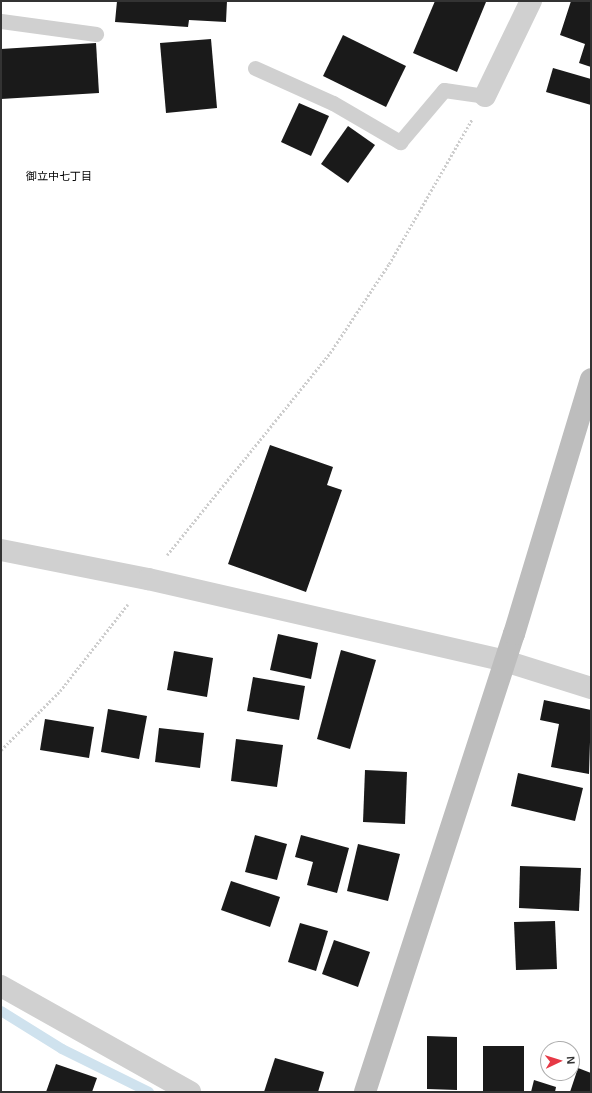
<!DOCTYPE html>
<html>
<head>
<meta charset="utf-8">
<style>
	body { margin:0 }
	#map { position:relative; width:592px; height:1093px; overflow:hidden; background:#fff; font-family:Helvetica,"Noto Sans JP",sans-serif }
	div>[style] { position:absolute }
	[style*='--x'] { left:calc(var(--x)*1px); top:calc(var(--y)*1px); width:calc(var(--w)*1px); rotate:calc(var(--a)*1deg) }
	.stream>* { height:10px; margin:-5px; padding:0 5px; transform-origin:5px; border-radius:5px; background:#cfe2ee }
	.building>* { inset:0; background:#1a1a1a }
	.path>* { height:2.5px; margin-top:-1.25px; transform-origin:0; background:repeating-linear-gradient(90deg,#cdcdcd 0 2px,transparent 0 4px) }
	.lane>* { height:15px; margin:-7.5px; padding:0 7.5px; transform-origin:7.5px; border-radius:7.5px; background:#d0d0d0 }
	.street>* { height:22px; margin:-11px; padding:0 11px; transform-origin:11px; border-radius:11px; background:#d0d0d0 }
	.secondary>* { height:22px; margin:-11px; padding:0 11px; transform-origin:11px; border-radius:11px; background:#bdbdbd }
	span { translate:-50% -50%; white-space:nowrap; text-align:center; line-height:1.15; -webkit-text-stroke:4px #fff; paint-order:stroke }
	.neighbourhood-label { font-size:11px; color:#000 }
	.frame { position:absolute; inset:0; border:2px solid #333; pointer-events:none }
	.north { position:absolute; left:540px; top:1041px; width:40px; height:40px; box-sizing:border-box; background:#fff; border:1px solid #adadad; border-radius:50%; rotate:86deg; font-size:11px; font-weight:700; line-height:16px; text-align:center; color:#333 }
	.north::after { content:''; display:block; margin:auto; width:14px; height:18px; background:#e63946; clip-path:polygon(50% 0,100% 100%,50% 72%,0 100%) }
</style>
</head>
<body>
<div id="map">
	<div class="stream">
		<i style="--x:1;--y:1011;--w:72;--a:31.9"></i>
		<i style="--x:62;--y:1049;--w:97;--a:26.3"></i>
	</div>
	<div class="building">
		<i style="clip-path:polygon(117px 1px,227px 1px,226px 22px,189px 20px,188px 27px,115px 22px)"></i>
		<i style="clip-path:polygon(435px 1px,486px 2px,457px 72px,413px 53px)"></i>
		<i style="clip-path:polygon(571px 1px,591px 1px,591px 67px,579px 63px,585px 44px,560px 35px)"></i>
		<i style="clip-path:polygon(343px 35px,406px 66px,386px 107px,323px 76px)"></i>
		<i style="clip-path:polygon(211px 39px,217px 108px,166px 113px,160px 43px)"></i>
		<i style="clip-path:polygon(96px 43px,99px 93px,1px 99px,1px 49px)"></i>
		<i style="clip-path:polygon(553px 68px,591px 79px,591px 105px,546px 92px)"></i>
		<i style="clip-path:polygon(299px 103px,329px 116px,311px 156px,281px 142px)"></i>
		<i style="clip-path:polygon(348px 126px,375px 145px,348px 183px,321px 164px)"></i>
		<i style="clip-path:polygon(270px 445px,333px 467px,327px 485px,342px 490px,306px 592px,228px 564px)"></i>
		<i style="clip-path:polygon(278px 634px,318px 643px,311px 679px,270px 670px)"></i>
		<i style="clip-path:polygon(341px 650px,376px 660px,350px 749px,317px 739px)"></i>
		<i style="clip-path:polygon(174px 651px,213px 658px,207px 697px,167px 690px)"></i>
		<i style="clip-path:polygon(253px 677px,305px 686px,299px 720px,247px 711px)"></i>
		<i style="clip-path:polygon(544px 700px,591px 710px,589px 774px,551px 767px,559px 724px,540px 720px)"></i>
		<i style="clip-path:polygon(108px 709px,147px 716px,139px 759px,101px 752px)"></i>
		<i style="clip-path:polygon(45px 719px,94px 727px,89px 758px,40px 750px)"></i>
		<i style="clip-path:polygon(159px 728px,204px 733px,200px 768px,155px 762px)"></i>
		<i style="clip-path:polygon(236px 739px,283px 745px,277px 787px,231px 781px)"></i>
		<i style="clip-path:polygon(365px 770px,407px 772px,405px 824px,363px 822px)"></i>
		<i style="clip-path:polygon(518px 773px,583px 788px,575px 821px,511px 806px)"></i>
		<i style="clip-path:polygon(255px 835px,287px 844px,277px 880px,245px 872px)"></i>
		<i style="clip-path:polygon(301px 835px,349px 848px,337px 893px,307px 885px,313px 862px,295px 857px)"></i>
		<i style="clip-path:polygon(358px 844px,400px 854px,388px 901px,347px 891px)"></i>
		<i style="clip-path:polygon(520px 866px,581px 868px,579px 911px,519px 908px)"></i>
		<i style="clip-path:polygon(231px 881px,280px 897px,270px 927px,221px 910px)"></i>
		<i style="clip-path:polygon(555px 921px,557px 969px,516px 970px,514px 922px)"></i>
		<i style="clip-path:polygon(300px 923px,328px 931px,316px 971px,288px 962px)"></i>
		<i style="clip-path:polygon(334px 940px,370px 952px,358px 987px,322px 974px)"></i>
		<i style="clip-path:polygon(427px 1036px,457px 1037px,457px 1090px,427px 1089px)"></i>
		<i style="clip-path:polygon(483px 1046px,524px 1046px,524px 1092px,483px 1092px)"></i>
		<i style="clip-path:polygon(275px 1058px,324px 1072px,318px 1092px,264px 1092px)"></i>
		<i style="clip-path:polygon(56px 1064px,97px 1078px,92px 1092px,46px 1092px)"></i>
		<i style="clip-path:polygon(578px 1068px,591px 1073px,591px 1092px,570px 1092px)"></i>
		<i style="clip-path:polygon(534px 1080px,556px 1087px,555px 1092px,531px 1092px)"></i>
	</div>
	<div class="path">
		<i style="--x:167;--y:555;--w:260;--a:-51.1"></i>
		<i style="--x:330;--y:353;--w:107;--a:-56.5"></i>
		<i style="--x:389;--y:264;--w:167;--a:-60.2"></i>
		<i style="--x:1;--y:750;--w:83;--a:-45"></i>
		<i style="--x:60;--y:691;--w:110;--a:-52"></i>
	</div>
	<div class="lane">
		<i style="--x:1;--y:21;--w:96;--a:7.8"></i>
		<i style="--x:255;--y:68;--w:85;--a:24.2"></i>
		<i style="--x:333;--y:103;--w:78;--a:30.2"></i>
		<i style="--x:400;--y:142;--w:68;--a:-49.8"></i>
		<i style="--x:444;--y:90;--w:41;--a:8.3"></i>
	</div>
	<div class="street">
		<i style="--x:485;--y:96;--w:106;--a:-64.2"></i>
		<i style="--x:1;--y:550;--w:150;--a:11.2"></i>
		<i style="--x:148;--y:579;--w:366;--a:12.9"></i>
		<i style="--x:505;--y:661;--w:90;--a:17.4"></i>
		<i style="--x:1;--y:986;--w:217;--a:29.3"></i>
	</div>
	<div class="secondary">
		<i style="--x:365;--y:1092;--w:482;--a:-72"></i>
		<i style="--x:514;--y:634;--w:266;--a:-73.2"></i>
	</div>
	<div class="neighbourhood-label">
		<span style="left:59px;top:176px">御立中七丁目</span>
	</div>
	<div class="frame"></div>
	<div class="north">N</div>
</div>
</body>
</html>
